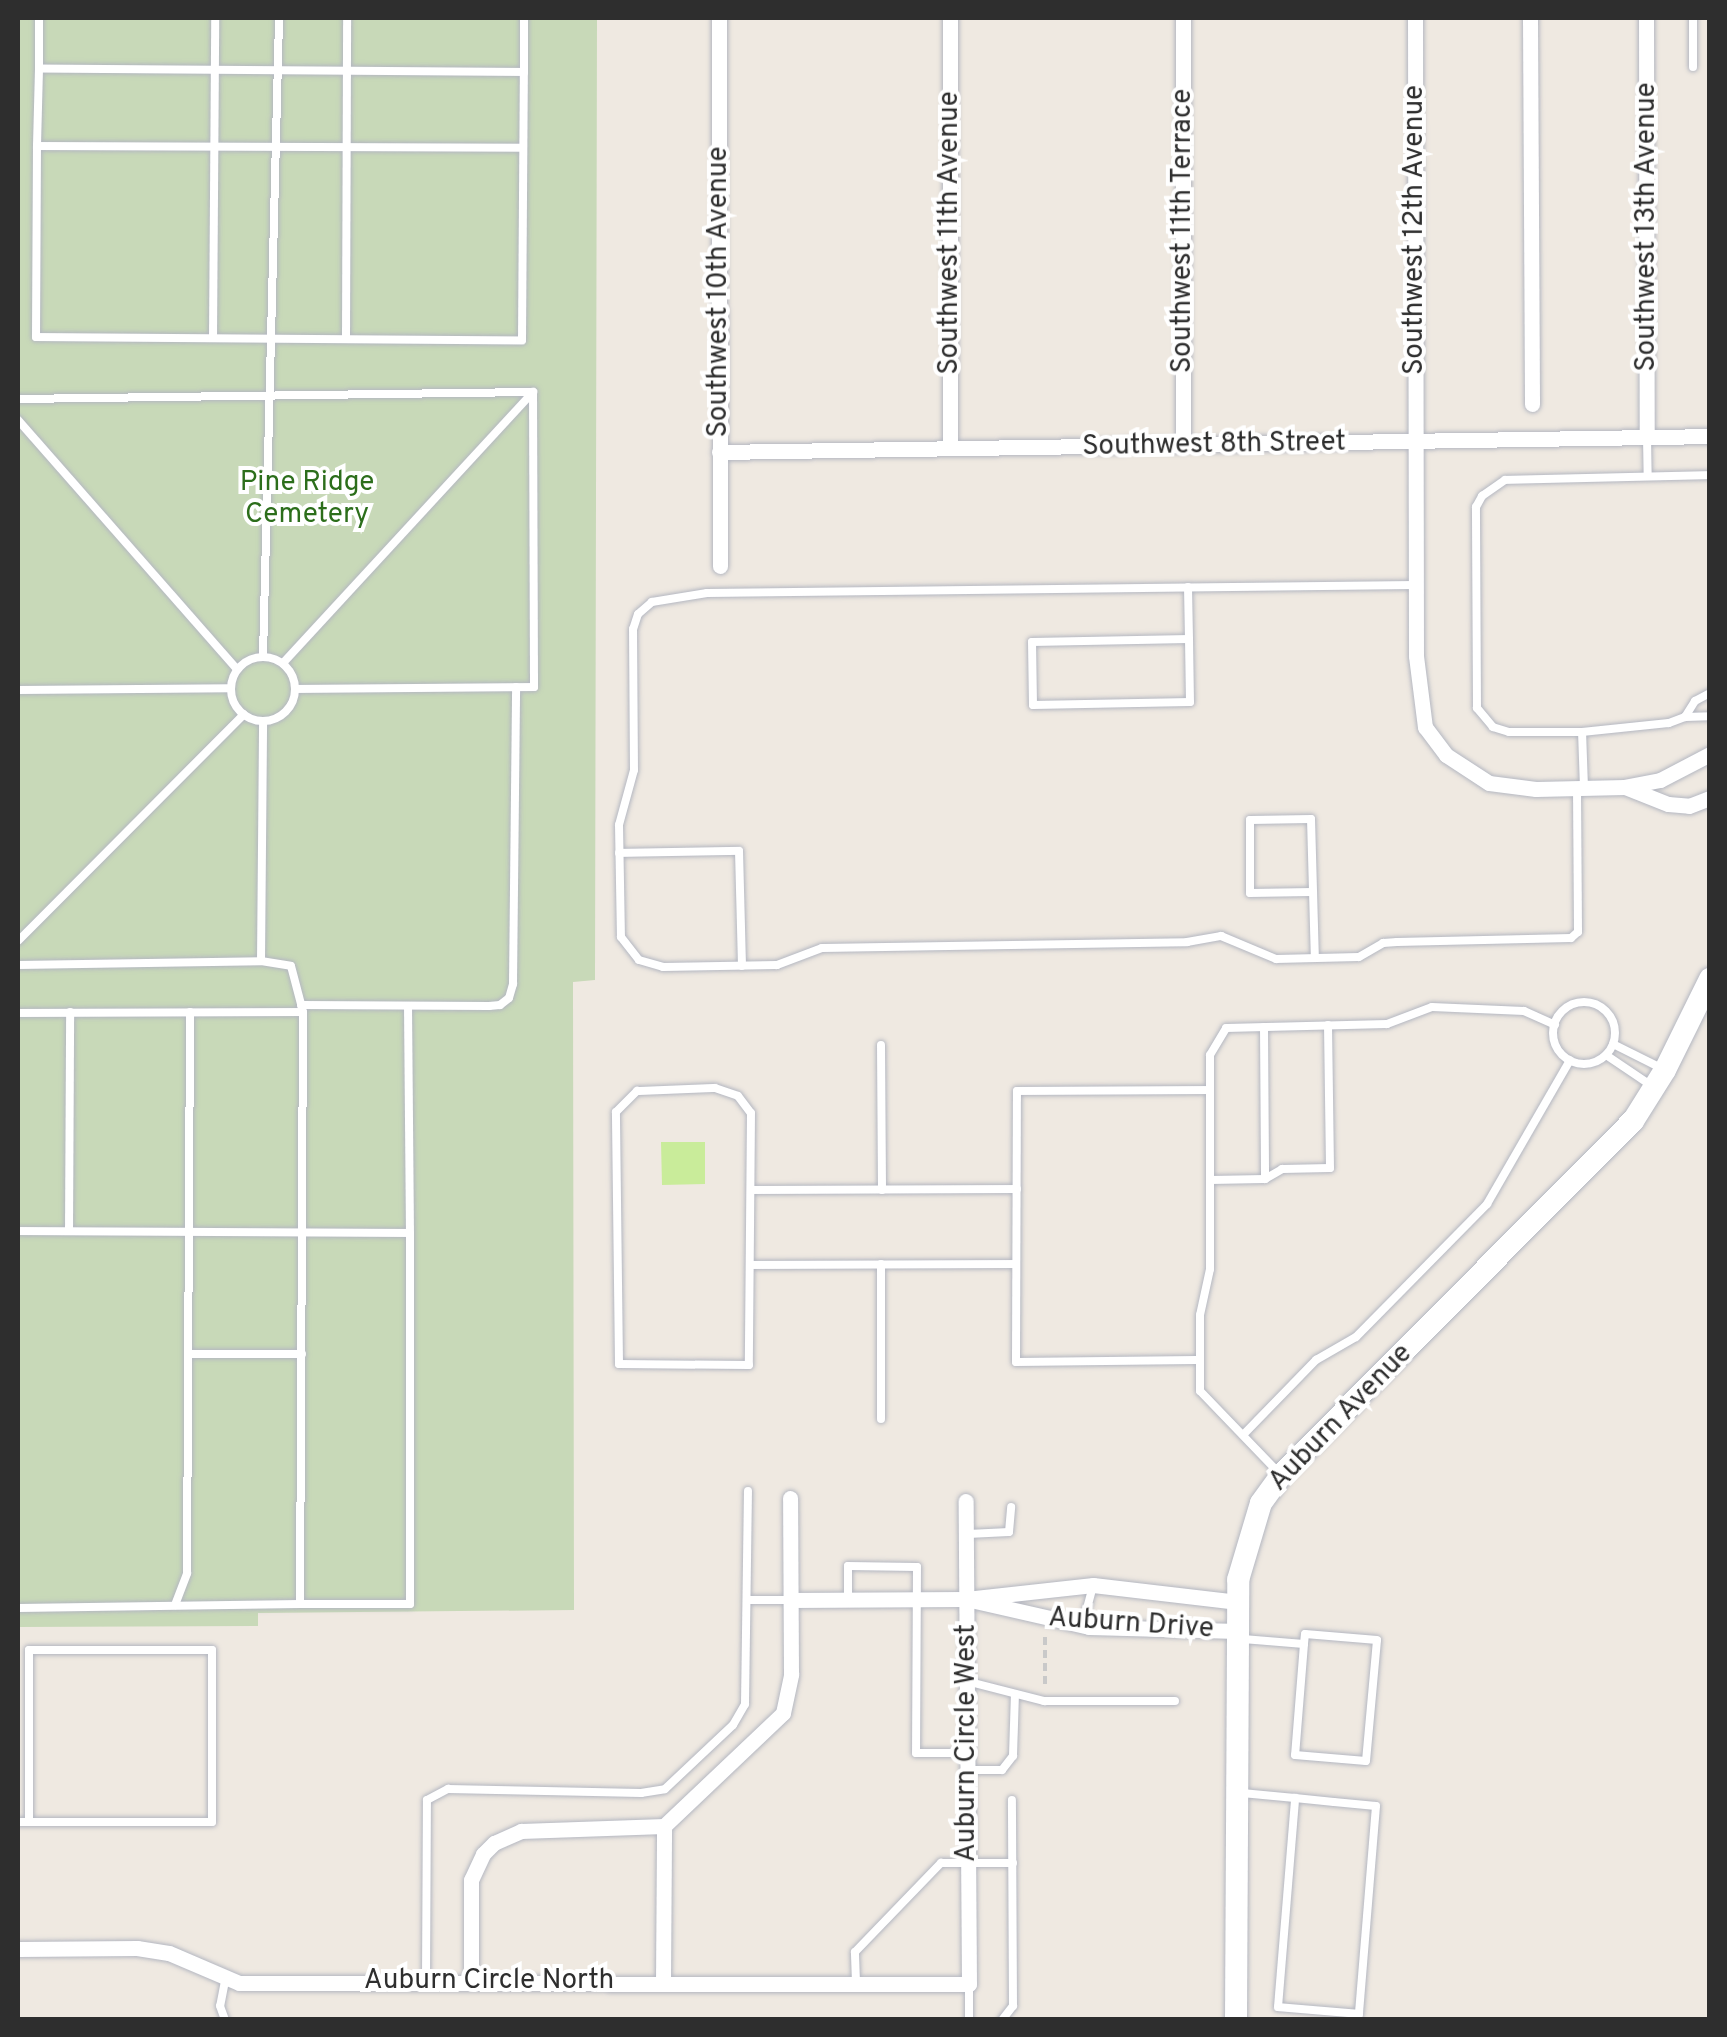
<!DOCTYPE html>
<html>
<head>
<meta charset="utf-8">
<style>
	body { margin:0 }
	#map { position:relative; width:1727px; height:2037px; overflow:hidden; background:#efe9e1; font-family:Overpass,sans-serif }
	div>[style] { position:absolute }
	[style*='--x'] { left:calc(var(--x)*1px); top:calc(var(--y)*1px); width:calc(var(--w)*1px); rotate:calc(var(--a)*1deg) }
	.cemetery>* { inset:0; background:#c8d9b8 }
	.pitch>* { inset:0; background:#c9ec9a }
	.path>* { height:4px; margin-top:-2px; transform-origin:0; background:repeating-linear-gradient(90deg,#c9c9c9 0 8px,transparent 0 13px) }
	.roads { filter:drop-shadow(0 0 2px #b4b7c1) drop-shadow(0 0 2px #b4b7c1) }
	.lane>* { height:8px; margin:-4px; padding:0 4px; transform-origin:4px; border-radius:4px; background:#fff }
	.lane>.ring { margin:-4px; padding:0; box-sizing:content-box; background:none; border:8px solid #fff; border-radius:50% }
	.street>* { height:15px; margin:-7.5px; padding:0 7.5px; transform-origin:7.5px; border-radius:7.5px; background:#fff }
	.secondary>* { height:22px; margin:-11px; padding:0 11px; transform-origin:11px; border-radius:11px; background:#fff }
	span { translate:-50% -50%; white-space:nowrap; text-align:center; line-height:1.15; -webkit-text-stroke:8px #fff; paint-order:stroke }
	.street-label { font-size:28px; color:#2e2e2e }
	.park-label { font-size:28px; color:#2c6e1b }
	.frame { position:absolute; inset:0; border:20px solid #2e2e2e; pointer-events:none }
</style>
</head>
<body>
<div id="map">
	<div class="cemetery">
		<i style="clip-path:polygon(18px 18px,597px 18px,595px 980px,573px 982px,574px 1610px,258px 1613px,258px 1626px,18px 1627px)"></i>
	</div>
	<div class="pitch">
		<i style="clip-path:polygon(661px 1142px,705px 1142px,705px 1184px,662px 1185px)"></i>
	</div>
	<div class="path">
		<i style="--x:1045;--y:1637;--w:50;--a:90"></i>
	</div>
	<div class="roads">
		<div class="lane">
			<i style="--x:1693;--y:18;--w:49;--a:90"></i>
			<i style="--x:39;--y:69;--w:51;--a:-90"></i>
			<i style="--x:524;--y:72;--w:54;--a:-90"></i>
			<i style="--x:37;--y:146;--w:191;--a:90.3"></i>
			<i style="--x:36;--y:337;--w:486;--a:0.4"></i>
			<i style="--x:522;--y:340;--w:268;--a:-89.6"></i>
			<i style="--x:524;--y:72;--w:485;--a:-179.6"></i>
			<i style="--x:39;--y:69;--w:77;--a:91.5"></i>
			<i style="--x:37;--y:146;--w:486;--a:0.2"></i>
			<i style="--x:213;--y:338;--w:320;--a:-89.6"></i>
			<i style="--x:346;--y:339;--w:321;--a:-89.8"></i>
			<i style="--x:18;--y:399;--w:515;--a:-0.78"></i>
			<i style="--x:533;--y:392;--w:295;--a:89.8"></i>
			<i style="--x:534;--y:687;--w:239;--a:179.5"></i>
			<i style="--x:18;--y:420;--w:332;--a:48.7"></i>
			<i style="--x:1647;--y:437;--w:39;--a:89"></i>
			<i style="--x:1415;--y:585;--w:708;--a:179.35"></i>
			<i style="--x:707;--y:593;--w:56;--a:170.7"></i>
			<i style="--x:652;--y:602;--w:18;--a:139"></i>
			<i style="--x:638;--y:614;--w:16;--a:108"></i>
			<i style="--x:633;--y:629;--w:141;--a:89.6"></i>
			<i style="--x:634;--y:770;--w:57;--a:105.3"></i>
			<i style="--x:619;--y:825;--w:112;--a:89"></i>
			<i style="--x:621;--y:937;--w:29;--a:52"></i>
			<i style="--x:639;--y:960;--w:25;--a:16"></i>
			<i style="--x:663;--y:967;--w:114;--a:-1"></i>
			<i style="--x:777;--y:965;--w:48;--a:-20.7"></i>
			<i style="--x:822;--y:948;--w:365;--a:-0.9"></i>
			<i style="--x:1187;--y:942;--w:35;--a:-10"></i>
			<i style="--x:1221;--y:936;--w:60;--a:22.7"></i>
			<i style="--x:1276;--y:959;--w:83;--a:-1.4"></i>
			<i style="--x:1359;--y:957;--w:28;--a:-30"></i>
			<i style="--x:1383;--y:943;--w:14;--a:-4"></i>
			<i style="--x:1397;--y:942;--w:174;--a:-1.3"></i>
			<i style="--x:1571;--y:938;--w:9;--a:-41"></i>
			<i style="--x:1578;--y:932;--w:142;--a:-90.4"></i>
			<i style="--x:1188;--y:587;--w:52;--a:88.9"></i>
			<i style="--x:1189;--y:639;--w:63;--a:89.1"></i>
			<i style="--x:1190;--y:702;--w:157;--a:178.9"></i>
			<i style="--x:1033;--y:705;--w:63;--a:-90.9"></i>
			<i style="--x:1032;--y:642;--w:157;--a:-1.1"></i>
			<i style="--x:263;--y:656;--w:638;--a:-88.56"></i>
			<i class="ring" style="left:231px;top:657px;width:56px;height:56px"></i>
			<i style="--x:283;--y:663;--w:369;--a:-47.3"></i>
			<i style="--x:18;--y:690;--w:213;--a:-0.5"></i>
			<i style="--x:1710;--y:693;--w:17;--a:152"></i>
			<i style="--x:1695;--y:701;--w:19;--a:122"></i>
			<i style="--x:1685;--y:717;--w:25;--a:-2"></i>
			<i style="--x:1582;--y:732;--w:87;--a:-5.9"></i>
			<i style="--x:1669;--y:723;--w:17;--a:-21"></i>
			<i style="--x:1584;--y:788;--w:56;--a:-92"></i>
			<i style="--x:1582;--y:732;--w:73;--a:180"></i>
			<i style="--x:1509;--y:732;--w:17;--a:-163"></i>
			<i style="--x:1493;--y:727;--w:25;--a:-130"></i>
			<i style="--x:1477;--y:708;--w:201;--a:-90.3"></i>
			<i style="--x:1476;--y:507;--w:13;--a:-61"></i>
			<i style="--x:1482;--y:496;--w:28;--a:-35"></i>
			<i style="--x:1505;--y:480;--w:205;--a:-1.4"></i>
			<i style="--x:619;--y:853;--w:120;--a:-1"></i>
			<i style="--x:739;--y:851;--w:115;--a:88.5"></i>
			<i style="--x:1312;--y:892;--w:62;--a:179.1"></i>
			<i style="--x:1250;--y:893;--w:73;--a:-90"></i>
			<i style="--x:1250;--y:820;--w:61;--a:-0.9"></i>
			<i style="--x:1311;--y:819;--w:139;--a:88.4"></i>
			<i style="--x:18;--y:941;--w:320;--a:-45.1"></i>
			<i style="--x:261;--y:961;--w:240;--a:-89.5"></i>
			<i style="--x:18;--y:965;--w:243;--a:-0.9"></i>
			<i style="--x:261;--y:961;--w:30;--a:9"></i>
			<i style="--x:291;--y:966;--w:43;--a:75.3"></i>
			<i class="ring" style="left:1553px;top:1002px;width:54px;height:54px"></i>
			<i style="--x:301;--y:1005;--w:188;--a:0.3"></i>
			<i style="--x:489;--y:1006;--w:11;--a:-5"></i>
			<i style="--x:500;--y:1005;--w:11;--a:-38"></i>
			<i style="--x:509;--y:998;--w:15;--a:-74"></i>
			<i style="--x:513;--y:984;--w:297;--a:-89.4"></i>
			<i style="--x:408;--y:1006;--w:227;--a:89.5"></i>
			<i style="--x:18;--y:1013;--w:285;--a:-0.2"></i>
			<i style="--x:303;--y:1012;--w:592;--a:90.29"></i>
			<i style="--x:300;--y:1604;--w:282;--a:179.2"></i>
			<i style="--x:1264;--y:1027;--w:152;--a:89.6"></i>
			<i style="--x:1613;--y:1044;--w:54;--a:26.6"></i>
			<i style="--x:881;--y:1045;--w:145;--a:89.6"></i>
			<i style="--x:1606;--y:1055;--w:55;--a:34"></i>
			<i style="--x:715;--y:1088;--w:24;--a:19"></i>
			<i style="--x:738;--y:1096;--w:21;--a:53"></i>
			<i style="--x:751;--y:1113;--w:252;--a:90.5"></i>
			<i style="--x:749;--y:1365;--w:130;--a:-179.6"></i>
			<i style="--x:619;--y:1364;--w:252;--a:-90.7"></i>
			<i style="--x:616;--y:1112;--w:30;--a:-45"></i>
			<i style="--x:637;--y:1091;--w:78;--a:-2.2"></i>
			<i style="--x:1210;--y:1180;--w:55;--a:-1"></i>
			<i style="--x:1265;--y:1179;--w:20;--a:-30"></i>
			<i style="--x:1282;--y:1169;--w:48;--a:-1.2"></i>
			<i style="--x:1330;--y:1168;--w:143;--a:-90.8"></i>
			<i style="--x:752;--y:1190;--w:265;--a:-0.2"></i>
			<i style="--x:18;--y:1231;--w:392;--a:0.3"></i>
			<i style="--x:410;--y:1233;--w:371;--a:90"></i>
			<i style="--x:410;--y:1604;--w:110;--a:180"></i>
			<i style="--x:69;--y:1231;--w:219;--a:-89.7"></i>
			<i style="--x:881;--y:1264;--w:155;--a:90"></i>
			<i style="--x:751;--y:1265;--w:265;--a:-0.2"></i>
			<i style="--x:188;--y:1354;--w:114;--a:0"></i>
			<i style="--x:1197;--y:1360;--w:181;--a:179.4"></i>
			<i style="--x:1016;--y:1362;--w:271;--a:-89.8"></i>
			<i style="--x:1017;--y:1091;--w:193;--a:-0.3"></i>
			<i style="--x:1243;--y:1435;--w:105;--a:-45.8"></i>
			<i style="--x:1316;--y:1360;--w:46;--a:-29.9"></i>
			<i style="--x:1356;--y:1337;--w:187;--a:-45.4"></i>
			<i style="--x:1487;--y:1204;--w:166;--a:-60"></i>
			<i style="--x:1278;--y:1472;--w:112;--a:-133.9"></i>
			<i style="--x:1200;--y:1391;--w:76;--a:-90"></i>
			<i style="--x:1200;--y:1315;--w:47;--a:-77.7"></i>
			<i style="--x:1210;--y:1269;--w:214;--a:-90"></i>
			<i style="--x:1210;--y:1055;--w:31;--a:-59"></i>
			<i style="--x:1226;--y:1028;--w:161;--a:-1.4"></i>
			<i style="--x:1387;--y:1024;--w:48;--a:-20.7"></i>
			<i style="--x:1432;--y:1007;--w:92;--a:2.5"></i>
			<i style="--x:1524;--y:1011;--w:34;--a:24"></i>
			<i style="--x:968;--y:1534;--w:41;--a:-2.8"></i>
			<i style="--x:1009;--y:1532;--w:25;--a:-85"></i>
			<i style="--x:747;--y:1600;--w:43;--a:0"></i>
			<i style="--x:848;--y:1600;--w:34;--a:-90"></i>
			<i style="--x:848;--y:1566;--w:69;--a:0.8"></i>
			<i style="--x:917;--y:1567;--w:186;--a:90.3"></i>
			<i style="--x:916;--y:1753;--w:50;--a:0"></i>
			<i style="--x:175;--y:1605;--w:34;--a:-69"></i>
			<i style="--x:187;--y:1573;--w:561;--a:-89.69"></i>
			<i style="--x:1089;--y:1627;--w:15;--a:-101"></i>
			<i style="--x:1086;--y:1612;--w:28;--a:-75"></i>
			<i style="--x:1243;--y:1639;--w:61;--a:4.7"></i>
			<i style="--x:1304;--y:1644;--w:111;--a:94.6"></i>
			<i style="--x:1295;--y:1755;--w:71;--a:4.8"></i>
			<i style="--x:1366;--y:1761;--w:121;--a:-84.8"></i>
			<i style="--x:1377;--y:1640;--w:72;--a:-175.2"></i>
			<i style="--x:1305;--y:1634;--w:10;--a:96"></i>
			<i style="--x:966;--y:1681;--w:81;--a:14.4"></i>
			<i style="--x:1044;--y:1701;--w:131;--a:0"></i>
			<i style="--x:966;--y:1770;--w:36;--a:0"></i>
			<i style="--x:1002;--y:1770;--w:18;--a:-52"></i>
			<i style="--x:1013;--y:1756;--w:62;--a:-88.2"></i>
			<i style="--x:1242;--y:1793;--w:53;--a:5.4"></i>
			<i style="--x:1295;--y:1798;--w:39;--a:6"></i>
			<i style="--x:1334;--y:1802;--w:42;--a:5.4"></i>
			<i style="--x:1376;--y:1806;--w:209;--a:94.7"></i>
			<i style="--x:1359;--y:2014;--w:81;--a:-175.1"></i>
			<i style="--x:1278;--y:2007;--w:210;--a:-85.3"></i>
			<i style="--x:18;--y:1822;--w:194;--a:0"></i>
			<i style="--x:212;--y:1822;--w:172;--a:-90"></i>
			<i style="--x:212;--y:1650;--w:183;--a:180"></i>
			<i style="--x:29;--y:1650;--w:172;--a:90"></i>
			<i style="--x:225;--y:1981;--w:25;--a:101"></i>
			<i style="--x:220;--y:2006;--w:15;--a:70"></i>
			<i style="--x:426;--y:1981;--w:181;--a:-89.7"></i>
			<i style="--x:427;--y:1800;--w:24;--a:-28"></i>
			<i style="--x:448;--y:1789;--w:193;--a:1.2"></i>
			<i style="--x:641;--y:1793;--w:24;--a:-9"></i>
			<i style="--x:665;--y:1789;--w:93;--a:-43.3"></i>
			<i style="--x:733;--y:1725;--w:24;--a:-60"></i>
			<i style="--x:745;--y:1704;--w:213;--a:-89.2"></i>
			<i style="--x:856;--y:1983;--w:31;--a:-92"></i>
			<i style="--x:855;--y:1952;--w:124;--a:-46"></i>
			<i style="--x:941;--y:1863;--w:72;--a:0"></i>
			<i style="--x:969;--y:1984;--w:36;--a:90"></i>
			<i style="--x:1002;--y:2020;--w:18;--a:-52"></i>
			<i style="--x:1013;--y:2006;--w:206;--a:-90.3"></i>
		</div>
		<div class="street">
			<i style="--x:719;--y:18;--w:548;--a:89.9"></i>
			<i style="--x:1415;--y:18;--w:638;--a:89.91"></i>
			<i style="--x:1416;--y:656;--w:72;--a:82.8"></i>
			<i style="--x:1425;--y:727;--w:35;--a:53"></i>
			<i style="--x:1446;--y:755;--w:51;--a:33.1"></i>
			<i style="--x:1489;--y:783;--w:47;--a:7.3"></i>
			<i style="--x:1536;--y:789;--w:89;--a:-1.3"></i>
			<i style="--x:1530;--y:18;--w:386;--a:89.7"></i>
			<i style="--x:1646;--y:18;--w:419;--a:89.9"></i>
			<i style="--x:1183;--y:445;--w:427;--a:-90"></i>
			<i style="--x:950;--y:448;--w:430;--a:-90"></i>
			<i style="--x:719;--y:452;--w:991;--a:-0.92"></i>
			<i style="--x:1710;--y:754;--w:56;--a:152.5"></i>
			<i style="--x:1660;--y:780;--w:36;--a:169"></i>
			<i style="--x:1625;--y:787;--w:46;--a:21.6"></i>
			<i style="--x:1668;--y:804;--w:21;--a:5"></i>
			<i style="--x:1689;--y:806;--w:22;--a:-21"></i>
			<i style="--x:790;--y:1600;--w:176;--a:-0.3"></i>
			<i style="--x:966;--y:1599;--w:128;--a:-6.3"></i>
			<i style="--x:1093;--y:1585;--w:146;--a:6.7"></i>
			<i style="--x:975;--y:1601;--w:117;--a:12.8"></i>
			<i style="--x:1089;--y:1627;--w:149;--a:1.5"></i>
			<i style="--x:18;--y:1949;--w:119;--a:-0.5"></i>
			<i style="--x:137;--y:1948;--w:32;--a:9"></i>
			<i style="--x:169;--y:1953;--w:76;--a:23.2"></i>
			<i style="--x:239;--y:1983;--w:730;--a:0.08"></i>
			<i style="--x:969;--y:1984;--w:483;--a:-90.4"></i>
			<i style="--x:471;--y:1981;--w:101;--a:-90"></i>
			<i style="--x:471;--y:1880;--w:29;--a:-65"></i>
			<i style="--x:483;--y:1854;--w:16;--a:-45"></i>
			<i style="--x:494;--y:1843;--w:30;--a:-24"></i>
			<i style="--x:521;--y:1831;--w:143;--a:-2"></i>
			<i style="--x:664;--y:1826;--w:164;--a:-43.5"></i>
			<i style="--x:783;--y:1713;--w:40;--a:-78"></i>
			<i style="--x:791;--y:1674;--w:176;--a:-90.3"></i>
			<i style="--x:663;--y:1981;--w:155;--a:-89.6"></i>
		</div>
		<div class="secondary">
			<i style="--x:1236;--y:2020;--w:440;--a:-89.7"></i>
			<i style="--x:1238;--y:1580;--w:80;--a:-73.4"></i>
			<i style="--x:1261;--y:1503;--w:34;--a:-54"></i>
			<i style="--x:1281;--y:1475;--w:499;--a:-45.2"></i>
			<i style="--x:1633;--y:1121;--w:60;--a:-57.9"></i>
			<i style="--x:1665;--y:1070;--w:102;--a:-63.7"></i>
		</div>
	</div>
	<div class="street-label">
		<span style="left:1647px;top:227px;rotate:-90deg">Southwest 13th Avenue</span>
		<span style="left:1415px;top:230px;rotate:-90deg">Southwest 12th Avenue</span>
		<span style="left:1183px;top:231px;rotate:-90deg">Southwest 11th Terrace</span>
		<span style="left:950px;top:233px;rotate:-90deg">Southwest 11th Avenue</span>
		<span style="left:719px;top:292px;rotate:-90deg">Southwest 10th Avenue</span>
		<span style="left:1214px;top:445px;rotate:-1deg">Southwest 8th Street</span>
		<span style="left:1341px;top:1418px;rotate:-46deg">Auburn Avenue</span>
		<span style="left:1131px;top:1624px;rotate:4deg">Auburn Drive</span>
		<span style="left:967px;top:1743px;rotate:-90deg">Auburn Circle West</span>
		<span style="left:489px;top:1981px">Auburn Circle North</span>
	</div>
	<div class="park-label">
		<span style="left:307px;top:499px">Pine Ridge<br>Cemetery</span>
	</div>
	<div class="frame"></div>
</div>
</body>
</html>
